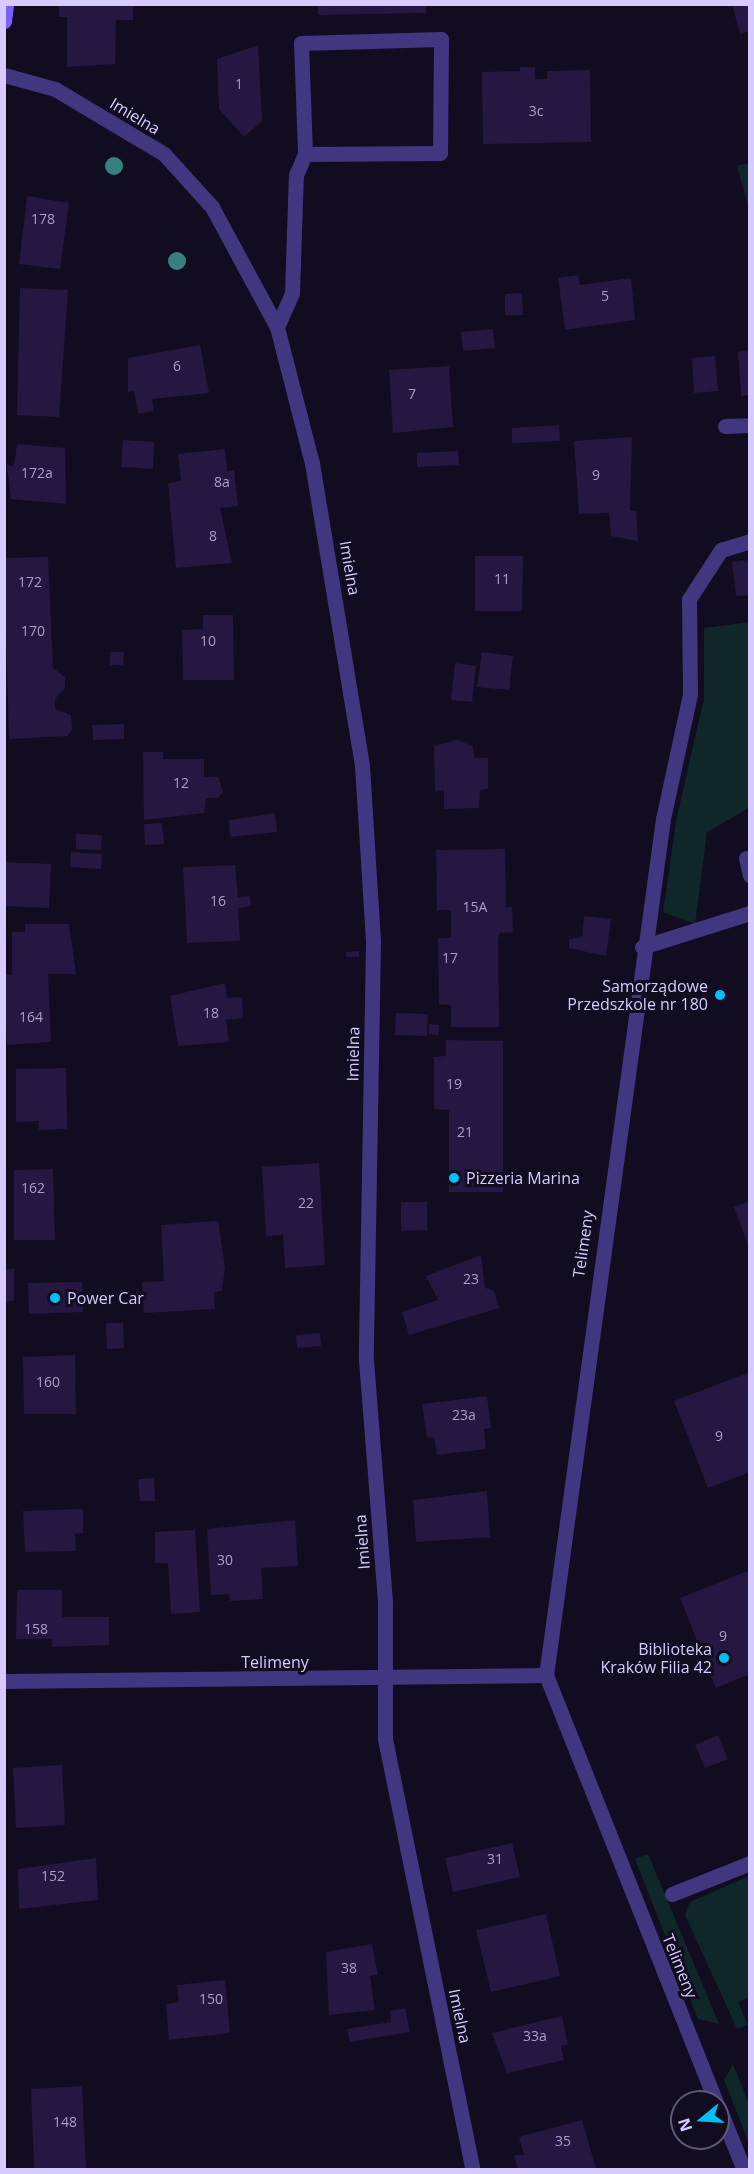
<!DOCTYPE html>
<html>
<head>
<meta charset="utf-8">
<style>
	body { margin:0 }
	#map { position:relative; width:754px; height:2174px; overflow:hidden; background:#110c1f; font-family:"Open Sans",sans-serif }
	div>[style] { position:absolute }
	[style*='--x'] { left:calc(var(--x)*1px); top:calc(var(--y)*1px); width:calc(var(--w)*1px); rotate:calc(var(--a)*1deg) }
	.green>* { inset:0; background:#0f2729 }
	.building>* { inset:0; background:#251741 }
	.lane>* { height:15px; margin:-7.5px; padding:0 7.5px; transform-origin:7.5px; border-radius:7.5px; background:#413680 }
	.street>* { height:15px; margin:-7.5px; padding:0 7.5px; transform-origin:7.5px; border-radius:7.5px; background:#413680 }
	.secondary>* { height:15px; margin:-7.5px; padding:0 7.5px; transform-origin:7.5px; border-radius:7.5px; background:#7761ff }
	.trees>* { width:18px; height:18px; margin:-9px; border-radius:50%; background:#36817f }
	.dots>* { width:16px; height:16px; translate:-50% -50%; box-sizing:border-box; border:3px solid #110c1f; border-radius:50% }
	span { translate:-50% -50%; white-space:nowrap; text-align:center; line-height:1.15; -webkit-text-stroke:6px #110c1f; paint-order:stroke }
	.number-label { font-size:14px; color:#aa9dd0 }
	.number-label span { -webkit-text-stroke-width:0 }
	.street-label { font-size:16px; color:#d6caff }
	.poi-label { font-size:16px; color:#d6caff }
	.right { translate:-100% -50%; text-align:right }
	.left { translate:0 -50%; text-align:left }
	.frame { position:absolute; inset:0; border:6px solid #d6caff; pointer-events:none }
	.north { position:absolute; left:670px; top:2090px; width:60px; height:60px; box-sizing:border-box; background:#110c1f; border:2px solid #605879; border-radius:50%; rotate:252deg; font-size:16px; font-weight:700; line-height:24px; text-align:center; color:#d6caff }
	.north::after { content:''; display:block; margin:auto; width:21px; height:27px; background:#00c0f5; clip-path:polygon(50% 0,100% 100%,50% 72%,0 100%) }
</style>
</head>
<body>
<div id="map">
	<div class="green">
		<i style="clip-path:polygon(749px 163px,750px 163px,749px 209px,737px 166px)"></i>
		<i style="clip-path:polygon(749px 622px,749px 808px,707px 832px,695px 924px,663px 912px,676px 821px,704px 699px,704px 628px)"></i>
		<i style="clip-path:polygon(648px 1854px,719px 2024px,698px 2019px,635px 1859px)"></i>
		<i style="clip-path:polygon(749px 1876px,749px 1997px,738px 2002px,748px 2025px,737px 2029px,685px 1915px,690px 1902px)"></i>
		<i style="clip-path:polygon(733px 2064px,749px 2104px,749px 2143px,724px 2080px)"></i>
	</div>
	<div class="building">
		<i style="clip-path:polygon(59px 4px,133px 4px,133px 20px,116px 20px,115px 64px,67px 67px,67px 17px,59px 17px)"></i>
		<i style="clip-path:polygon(318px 4px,426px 4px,426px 13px,318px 15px)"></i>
		<i style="clip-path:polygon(732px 4px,750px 4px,750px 31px,740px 34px)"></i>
		<i style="clip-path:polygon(258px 45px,262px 121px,244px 137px,219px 109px,217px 59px)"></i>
		<i style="clip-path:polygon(520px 67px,535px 67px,535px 79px,547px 79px,547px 71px,590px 70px,591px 142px,483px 144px,482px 72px,520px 71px)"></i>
		<i style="clip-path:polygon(27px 196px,69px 203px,60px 269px,19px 264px)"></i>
		<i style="clip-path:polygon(578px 275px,580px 285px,631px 278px,635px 320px,565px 330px,558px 278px)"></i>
		<i style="clip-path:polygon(20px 288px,68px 290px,59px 417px,17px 415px)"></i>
		<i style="clip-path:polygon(522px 293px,523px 315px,505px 315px,505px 294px)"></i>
		<i style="clip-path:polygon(493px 329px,495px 348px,463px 351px,461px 332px)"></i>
		<i style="clip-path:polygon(200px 345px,209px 393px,152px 399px,154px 411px,138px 414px,134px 391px,128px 392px,128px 358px)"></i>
		<i style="clip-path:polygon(750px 350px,750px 395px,741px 396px,738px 351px)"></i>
		<i style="clip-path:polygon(715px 356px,718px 391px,694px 393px,692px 358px)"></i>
		<i style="clip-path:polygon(449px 366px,453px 427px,393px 433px,389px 370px)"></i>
		<i style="clip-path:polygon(559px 425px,560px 441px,512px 443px,512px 428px)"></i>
		<i style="clip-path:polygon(632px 437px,630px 511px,636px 511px,638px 541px,611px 536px,609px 513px,579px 514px,574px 441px)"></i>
		<i style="clip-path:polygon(123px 440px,154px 442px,153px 469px,121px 467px)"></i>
		<i style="clip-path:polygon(17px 444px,65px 448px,66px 504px,11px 499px,7px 465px,14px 466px)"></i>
		<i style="clip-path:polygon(225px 449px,227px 471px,234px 470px,238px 506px,220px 508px,232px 563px,176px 568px,168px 483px,181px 481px,178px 454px)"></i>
		<i style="clip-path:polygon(458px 451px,459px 465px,417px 467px,417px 453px)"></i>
		<i style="clip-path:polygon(475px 556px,523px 556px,522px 611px,475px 611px)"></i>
		<i style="clip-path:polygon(48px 557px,53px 668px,65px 677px,65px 688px,55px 699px,55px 709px,71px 715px,72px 729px,68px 736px,9px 739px,4px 558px)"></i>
		<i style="clip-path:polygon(750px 560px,750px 595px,736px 596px,732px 562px)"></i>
		<i style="clip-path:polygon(203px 615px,233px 615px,234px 680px,183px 680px,182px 630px,203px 629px)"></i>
		<i style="clip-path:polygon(110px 652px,124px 652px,123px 665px,110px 665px)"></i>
		<i style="clip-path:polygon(482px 652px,513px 656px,509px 690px,477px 687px)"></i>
		<i style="clip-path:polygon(455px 663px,476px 666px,472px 702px,451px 700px)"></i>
		<i style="clip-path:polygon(124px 724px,124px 739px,93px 740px,92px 725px)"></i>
		<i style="clip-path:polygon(457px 740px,473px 746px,474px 758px,488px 758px,488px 789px,480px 790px,479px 808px,444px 809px,444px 790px,435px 791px,434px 746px)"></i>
		<i style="clip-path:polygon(143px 752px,163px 752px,163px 759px,204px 759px,204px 777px,218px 777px,223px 792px,218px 798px,206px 798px,204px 813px,144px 820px)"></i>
		<i style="clip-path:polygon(275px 813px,277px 832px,230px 837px,229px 820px)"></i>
		<i style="clip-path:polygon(162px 823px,164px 844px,145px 845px,144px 824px)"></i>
		<i style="clip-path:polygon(76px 834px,102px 835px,101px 850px,76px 849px)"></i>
		<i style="clip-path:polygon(505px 849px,506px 907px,512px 907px,513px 932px,500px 933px,498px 939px,499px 1027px,451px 1027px,451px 1005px,439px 1004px,438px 938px,451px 938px,451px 910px,437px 910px,436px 850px)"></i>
		<i style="clip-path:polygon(71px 852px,102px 854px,101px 869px,70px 867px)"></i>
		<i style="clip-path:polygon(4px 862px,51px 864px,49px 908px,4px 906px)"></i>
		<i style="clip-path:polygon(235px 865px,238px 897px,250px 896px,251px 906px,238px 908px,240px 941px,187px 943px,183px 867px)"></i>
		<i style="clip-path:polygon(584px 916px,611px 919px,606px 956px,569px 948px,569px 939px,582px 937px)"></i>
		<i style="clip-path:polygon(25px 924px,69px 924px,76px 974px,48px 974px,51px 1042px,7px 1045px,4px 975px,12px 975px,12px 932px,25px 932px)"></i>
		<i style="clip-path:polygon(359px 951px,359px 957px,346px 957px,346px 952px)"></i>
		<i style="clip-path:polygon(225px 983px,227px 998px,242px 997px,243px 1018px,226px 1020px,229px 1042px,178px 1046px,170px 996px)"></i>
		<i style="clip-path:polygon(396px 1013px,428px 1014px,427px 1036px,395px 1035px)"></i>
		<i style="clip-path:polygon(429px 1024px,439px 1025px,439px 1035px,429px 1034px)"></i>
		<i style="clip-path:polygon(446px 1040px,503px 1041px,503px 1192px,449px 1192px,449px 1110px,434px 1109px,434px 1057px,446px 1056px)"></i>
		<i style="clip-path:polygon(66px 1068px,67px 1129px,39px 1130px,39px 1121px,16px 1122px,16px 1069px)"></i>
		<i style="clip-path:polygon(319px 1163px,325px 1265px,285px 1268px,283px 1235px,266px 1236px,262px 1167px)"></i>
		<i style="clip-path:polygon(53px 1169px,55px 1240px,14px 1240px,14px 1170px)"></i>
		<i style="clip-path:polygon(750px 1201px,750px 1247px,749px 1247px,734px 1207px)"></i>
		<i style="clip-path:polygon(401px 1202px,427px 1202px,427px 1230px,401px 1231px)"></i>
		<i style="clip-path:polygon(218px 1221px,225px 1267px,222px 1291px,214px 1292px,215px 1309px,144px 1313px,142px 1282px,164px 1281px,161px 1225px)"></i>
		<i style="clip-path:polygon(481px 1255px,485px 1288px,494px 1290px,499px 1308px,409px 1335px,402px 1312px,438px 1300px,426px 1276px)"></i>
		<i style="clip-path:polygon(4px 1269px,14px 1269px,14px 1301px,4px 1301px)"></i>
		<i style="clip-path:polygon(82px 1282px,83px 1312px,29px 1314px,28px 1283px)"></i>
		<i style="clip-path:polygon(106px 1323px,123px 1323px,124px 1348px,107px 1349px)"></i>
		<i style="clip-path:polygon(320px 1333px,321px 1346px,297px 1348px,296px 1335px)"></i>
		<i style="clip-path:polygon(75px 1355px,76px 1414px,24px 1414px,23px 1357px)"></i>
		<i style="clip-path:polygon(750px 1372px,750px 1472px,708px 1488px,674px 1401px)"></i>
		<i style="clip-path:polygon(487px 1396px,491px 1428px,484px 1429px,486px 1449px,437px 1455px,434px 1437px,427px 1438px,422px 1404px)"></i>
		<i style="clip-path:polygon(154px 1478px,155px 1501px,140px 1501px,138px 1479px)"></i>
		<i style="clip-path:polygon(487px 1491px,490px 1537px,416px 1542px,413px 1500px)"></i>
		<i style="clip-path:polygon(83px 1509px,83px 1533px,75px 1534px,76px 1551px,25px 1552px,23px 1511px)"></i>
		<i style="clip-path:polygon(295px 1520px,298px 1566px,261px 1568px,263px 1599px,230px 1601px,229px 1594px,211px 1595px,207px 1529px)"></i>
		<i style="clip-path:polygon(195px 1530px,200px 1612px,171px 1614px,168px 1563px,155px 1563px,155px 1532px)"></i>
		<i style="clip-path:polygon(750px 1570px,750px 1674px,716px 1688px,680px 1598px)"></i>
		<i style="clip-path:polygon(17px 1590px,62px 1590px,62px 1617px,109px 1617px,109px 1645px,52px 1647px,52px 1639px,16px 1639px)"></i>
		<i style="clip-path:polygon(718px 1735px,728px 1759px,705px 1768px,695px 1745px)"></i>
		<i style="clip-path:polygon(62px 1765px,65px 1825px,16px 1828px,13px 1768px)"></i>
		<i style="clip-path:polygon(512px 1843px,520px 1877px,453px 1892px,445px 1858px)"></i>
		<i style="clip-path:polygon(96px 1858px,98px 1900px,19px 1909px,18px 1869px)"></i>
		<i style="clip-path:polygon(546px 1914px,560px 1976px,491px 1992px,476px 1930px)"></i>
		<i style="clip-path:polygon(372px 1944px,378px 1975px,370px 1976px,375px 2010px,329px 2015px,326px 1952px)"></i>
		<i style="clip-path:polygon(225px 1980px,230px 2033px,169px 2040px,166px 2004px,179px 2002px,177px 1985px)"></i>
		<i style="clip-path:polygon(405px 2008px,410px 2032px,350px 2042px,347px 2029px,391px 2022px,390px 2011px)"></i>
		<i style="clip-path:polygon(562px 2016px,568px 2045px,561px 2046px,564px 2060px,507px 2073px,492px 2033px)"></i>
		<i style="clip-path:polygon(82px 2086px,86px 2169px,34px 2169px,31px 2089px)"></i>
		<i style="clip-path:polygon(582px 2120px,596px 2169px,518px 2169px,514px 2155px,524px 2155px,519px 2137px)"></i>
	</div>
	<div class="lane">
		<i style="--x:277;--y:327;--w:37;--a:-66"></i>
		<i style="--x:292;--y:293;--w:118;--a:-88.1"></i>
		<i style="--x:296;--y:175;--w:23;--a:-67"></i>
		<i style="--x:305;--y:154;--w:135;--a:-0.4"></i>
		<i style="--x:440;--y:153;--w:114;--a:-89.5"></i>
		<i style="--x:441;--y:39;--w:140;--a:178.4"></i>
		<i style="--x:301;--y:43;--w:111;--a:87.9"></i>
		<i style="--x:725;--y:426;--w:25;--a:-2"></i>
		<i style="--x:663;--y:819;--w:128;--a:-77.8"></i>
		<i style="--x:690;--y:694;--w:95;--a:-90.6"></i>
		<i style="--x:689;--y:599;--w:59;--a:-56.9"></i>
		<i style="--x:721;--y:550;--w:30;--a:-17"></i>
		<i style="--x:746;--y:858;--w:18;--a:77"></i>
		<i style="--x:642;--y:947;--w:113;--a:-17.5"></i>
	</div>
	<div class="street">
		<i style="--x:4;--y:75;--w:53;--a:15.4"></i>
		<i style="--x:55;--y:89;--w:127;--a:30.8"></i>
		<i style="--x:164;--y:154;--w:72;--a:47.8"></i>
		<i style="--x:212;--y:207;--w:136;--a:61.6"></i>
		<i style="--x:277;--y:327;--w:140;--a:75.6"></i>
		<i style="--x:312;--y:463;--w:307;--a:80.6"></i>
		<i style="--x:362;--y:766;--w:177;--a:86.4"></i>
		<i style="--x:373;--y:943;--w:417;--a:91"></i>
		<i style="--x:366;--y:1360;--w:245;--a:85.5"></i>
		<i style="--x:385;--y:1604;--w:135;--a:90"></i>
		<i style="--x:385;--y:1739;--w:440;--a:78.5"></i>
		<i style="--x:663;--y:819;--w:864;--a:97.78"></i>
		<i style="--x:546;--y:1675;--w:460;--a:68.3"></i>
		<i style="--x:4;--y:1681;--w:542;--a:-0.63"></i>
		<i style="--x:672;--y:1894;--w:84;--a:-21.7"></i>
		<i style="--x:718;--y:2106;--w:69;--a:67.9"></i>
	</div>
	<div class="secondary">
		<i style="--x:4;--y:21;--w:17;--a:-83"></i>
	</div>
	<div class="trees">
		<i style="left:114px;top:166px"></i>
		<i style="left:177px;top:261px"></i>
	</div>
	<div class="dots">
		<i style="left:720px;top:995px;background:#00c0f5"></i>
		<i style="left:454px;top:1178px;background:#00c0f5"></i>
		<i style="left:55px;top:1298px;background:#00c0f5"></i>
		<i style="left:724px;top:1658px;background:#00c0f5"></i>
	</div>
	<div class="number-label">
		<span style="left:239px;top:84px">1</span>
		<span style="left:536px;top:111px">3c</span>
		<span style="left:43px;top:219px">178</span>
		<span style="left:605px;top:296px">5</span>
		<span style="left:177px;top:366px">6</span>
		<span style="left:412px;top:394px">7</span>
		<span style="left:37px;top:473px">172a</span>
		<span style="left:596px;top:475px">9</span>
		<span style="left:222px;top:482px">8a</span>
		<span style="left:213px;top:536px">8</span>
		<span style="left:502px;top:579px">11</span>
		<span style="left:30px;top:582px">172</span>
		<span style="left:33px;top:631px">170</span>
		<span style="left:208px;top:641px">10</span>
		<span style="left:181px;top:783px">12</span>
		<span style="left:218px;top:901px">16</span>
		<span style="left:475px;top:907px">15A</span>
		<span style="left:450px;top:958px">17</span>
		<span style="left:211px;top:1013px">18</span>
		<span style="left:31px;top:1017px">164</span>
		<span style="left:454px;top:1084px">19</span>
		<span style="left:465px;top:1132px">21</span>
		<span style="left:33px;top:1188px">162</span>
		<span style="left:306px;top:1203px">22</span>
		<span style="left:471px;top:1279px">23</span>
		<span style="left:48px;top:1382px">160</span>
		<span style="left:464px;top:1415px">23a</span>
		<span style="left:719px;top:1436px">9</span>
		<span style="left:225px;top:1560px">30</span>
		<span style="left:36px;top:1629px">158</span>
		<span style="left:723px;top:1636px">9</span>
		<span style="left:495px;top:1859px">31</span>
		<span style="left:53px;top:1876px">152</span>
		<span style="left:349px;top:1968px">38</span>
		<span style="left:211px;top:1999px">150</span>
		<span style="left:535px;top:2036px">33a</span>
		<span style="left:65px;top:2122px">148</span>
		<span style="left:563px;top:2141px">35</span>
	</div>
	<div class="street-label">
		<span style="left:135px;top:116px;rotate:31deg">Imielna</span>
		<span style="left:350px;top:568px;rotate:80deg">Imielna</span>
		<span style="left:353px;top:1054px;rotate:-89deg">Imielna</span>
		<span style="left:583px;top:1244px;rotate:-82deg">Telimeny</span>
		<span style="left:362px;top:1542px;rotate:-94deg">Imielna</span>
		<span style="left:275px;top:1662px">Telimeny</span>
		<span style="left:680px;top:1966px;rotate:68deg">Telimeny</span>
		<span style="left:460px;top:2016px;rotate:78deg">Imielna</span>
	</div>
	<div class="poi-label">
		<span class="right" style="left:708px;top:995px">Samorządowe<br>Przedszkole nr 180</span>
		<span class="left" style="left:466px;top:1178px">Pizzeria Marina</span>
		<span class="left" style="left:67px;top:1298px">Power Car</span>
		<span class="right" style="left:712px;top:1658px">Biblioteka<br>Kraków Filia 42</span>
	</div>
	<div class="frame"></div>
	<div class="north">N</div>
</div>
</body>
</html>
